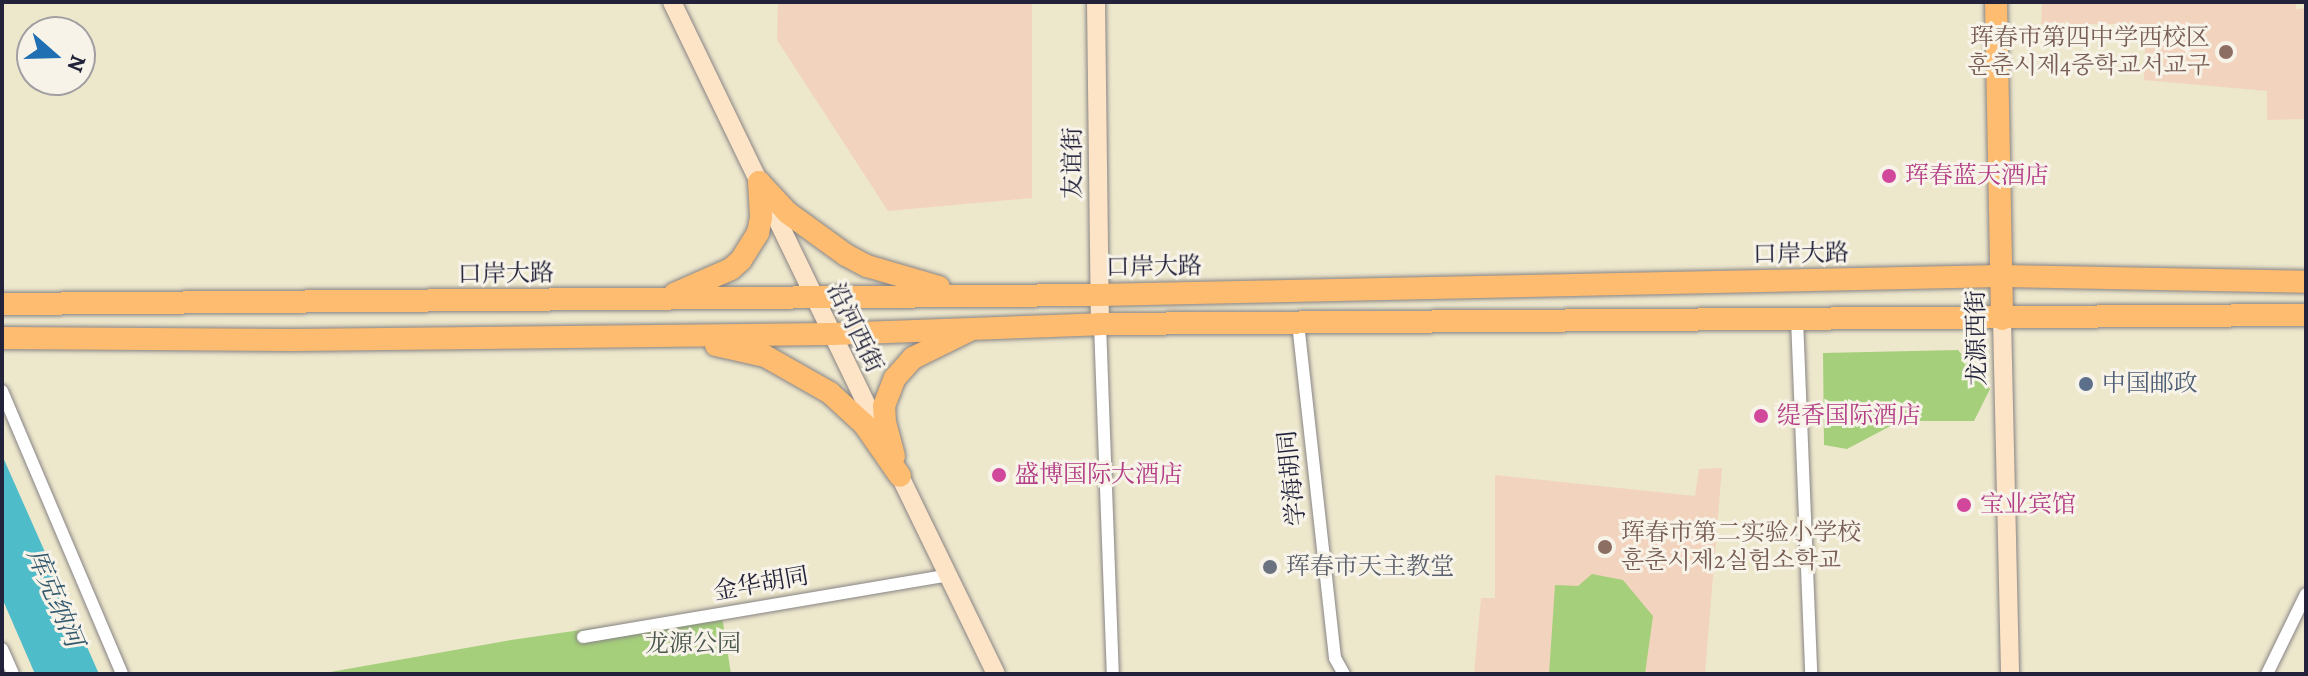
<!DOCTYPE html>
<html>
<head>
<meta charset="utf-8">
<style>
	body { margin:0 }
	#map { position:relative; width:2308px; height:676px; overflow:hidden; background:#ede7cc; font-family:Alegreya,"Noto Serif SC","Noto Serif KR",serif }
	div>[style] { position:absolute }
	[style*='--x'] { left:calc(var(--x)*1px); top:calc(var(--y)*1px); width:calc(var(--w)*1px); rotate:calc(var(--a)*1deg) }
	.built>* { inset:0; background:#f2d4be }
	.green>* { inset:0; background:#a5cf7b }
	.water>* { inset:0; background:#4fbcc9 }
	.roads { filter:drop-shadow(0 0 2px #888484) drop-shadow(0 0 2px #888484) }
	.street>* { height:12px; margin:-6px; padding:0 6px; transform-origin:6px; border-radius:6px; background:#fff }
	.secondary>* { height:18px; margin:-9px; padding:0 9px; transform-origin:9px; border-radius:9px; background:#fee4c6 }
	.highway>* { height:22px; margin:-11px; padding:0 11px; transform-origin:11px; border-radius:11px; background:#fdbc70 }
	.dots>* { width:22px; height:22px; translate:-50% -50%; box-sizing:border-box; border:4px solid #f7f3e8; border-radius:50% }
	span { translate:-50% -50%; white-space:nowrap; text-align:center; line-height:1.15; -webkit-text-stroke:6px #f7f3e8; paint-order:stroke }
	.education-label { font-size:24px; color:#785e54 }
	.right { translate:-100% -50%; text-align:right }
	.left { translate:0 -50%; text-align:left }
	.street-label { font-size:24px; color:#22223b }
	.hotel-label { font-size:24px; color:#b23c85 }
	.service-label { font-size:24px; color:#4e5e75 }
	.worship-label { font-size:24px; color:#5b616d }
	.park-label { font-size:24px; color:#49564e }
	.water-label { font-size:26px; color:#32586d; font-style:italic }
	.frame { position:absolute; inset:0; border:4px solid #22223b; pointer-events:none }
	.north { position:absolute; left:16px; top:16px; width:80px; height:80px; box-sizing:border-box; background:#f7f3e8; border:2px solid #a29fa3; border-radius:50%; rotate:110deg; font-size:22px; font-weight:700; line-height:32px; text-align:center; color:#22223b }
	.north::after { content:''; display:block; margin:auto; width:28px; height:36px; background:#1f6fb2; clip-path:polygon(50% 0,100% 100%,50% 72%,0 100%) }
</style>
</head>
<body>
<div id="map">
	<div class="built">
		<i style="clip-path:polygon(778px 2px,1032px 2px,1032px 198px,888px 211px,777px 40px)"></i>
		<i style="clip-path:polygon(2042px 2px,2296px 2px,2296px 9px,2306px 8px,2306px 119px,2267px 120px,2267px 91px,2144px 80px,2146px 24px,2041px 24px)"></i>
		<i style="clip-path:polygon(1722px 468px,1705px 674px,1474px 674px,1481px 598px,1495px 598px,1495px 475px,1695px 496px,1699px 469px)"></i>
	</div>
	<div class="green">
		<i style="clip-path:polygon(1958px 350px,1990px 389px,1974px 421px,1900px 421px,1847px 449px,1824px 445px,1823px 353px)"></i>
		<i style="clip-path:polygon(1592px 574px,1623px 580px,1653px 616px,1645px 674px,1549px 674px,1555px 585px,1578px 586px)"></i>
		<i style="clip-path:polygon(721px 610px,731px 674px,319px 674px,511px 640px)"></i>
	</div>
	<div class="water">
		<i style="clip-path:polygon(2px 455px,99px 674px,35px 674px,2px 598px)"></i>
	</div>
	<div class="roads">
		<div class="street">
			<i style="--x:1797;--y:319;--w:355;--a:87.7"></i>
			<i style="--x:1298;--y:323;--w:337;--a:83.7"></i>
			<i style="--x:1335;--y:658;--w:18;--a:61"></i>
			<i style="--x:1100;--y:324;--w:350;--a:87.9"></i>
			<i style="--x:2;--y:391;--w:307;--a:67"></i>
			<i style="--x:583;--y:637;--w:370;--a:-9.6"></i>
			<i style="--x:2;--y:649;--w:27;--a:66"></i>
			<i style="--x:2267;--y:674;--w:89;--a:-64"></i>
		</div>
		<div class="secondary">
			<i style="--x:672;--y:2;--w:481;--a:64.2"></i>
			<i style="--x:1096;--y:2;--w:322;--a:89.3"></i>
			<i style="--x:2002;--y:319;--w:355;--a:88.7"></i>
			<i style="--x:895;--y:466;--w:231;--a:64.1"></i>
		</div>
		<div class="highway">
			<i style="--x:1996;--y:2;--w:317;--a:88.9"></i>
			<i style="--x:759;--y:182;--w:42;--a:46.9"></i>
			<i style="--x:788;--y:213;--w:72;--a:35.9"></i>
			<i style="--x:846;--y:255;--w:24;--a:28"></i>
			<i style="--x:867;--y:266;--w:75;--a:16.3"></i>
			<i style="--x:674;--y:294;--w:62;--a:-23.7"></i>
			<i style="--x:731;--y:269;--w:13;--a:-42"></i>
			<i style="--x:741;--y:260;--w:32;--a:-58"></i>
			<i style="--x:758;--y:233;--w:16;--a:-79"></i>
			<i style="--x:761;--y:217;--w:35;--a:-93"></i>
			<i style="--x:2;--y:304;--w:1096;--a:-0.47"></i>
			<i style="--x:1098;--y:295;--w:904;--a:-1.2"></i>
			<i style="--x:2002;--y:276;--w:304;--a:1.1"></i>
			<i style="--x:2;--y:338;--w:290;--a:0.4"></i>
			<i style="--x:292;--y:340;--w:540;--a:-0.64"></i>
			<i style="--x:832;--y:334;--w:268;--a:-2.1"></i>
			<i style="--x:1100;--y:324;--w:1206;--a:-0.43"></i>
			<i style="--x:716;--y:345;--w:50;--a:12.7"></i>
			<i style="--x:765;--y:356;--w:75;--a:29.6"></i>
			<i style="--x:830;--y:393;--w:46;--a:42.4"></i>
			<i style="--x:864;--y:424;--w:63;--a:55.3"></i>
			<i style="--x:894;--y:456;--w:34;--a:-105"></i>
			<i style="--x:885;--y:423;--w:17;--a:-93"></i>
			<i style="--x:884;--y:406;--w:30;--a:-69"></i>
			<i style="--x:895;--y:378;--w:27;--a:-48"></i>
			<i style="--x:913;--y:358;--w:61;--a:-26.1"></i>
		</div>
	</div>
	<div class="dots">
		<i style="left:2226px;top:52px;background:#8d6e63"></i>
		<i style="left:1889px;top:176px;background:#d1479c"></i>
		<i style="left:2086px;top:384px;background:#5c6f8a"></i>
		<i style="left:1761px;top:416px;background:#d1479c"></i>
		<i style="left:999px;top:475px;background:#d1479c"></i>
		<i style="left:1964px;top:505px;background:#d1479c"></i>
		<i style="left:1605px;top:547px;background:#8d6e63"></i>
		<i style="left:1270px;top:567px;background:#6b7280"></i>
	</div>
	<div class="education-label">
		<span class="right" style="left:2210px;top:52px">珲春市第四中学西校区<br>훈춘시제4중학교서교구</span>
		<span class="left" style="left:1621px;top:547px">珲春市第二实验小学校<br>훈춘시제2실험소학교</span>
	</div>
	<div class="street-label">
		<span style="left:1073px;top:163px;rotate:-90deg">友谊街</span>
		<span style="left:1801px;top:254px;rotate:-1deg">口岸大路</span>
		<span style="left:1154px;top:267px;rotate:-1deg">口岸大路</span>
		<span style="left:506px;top:274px;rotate:-1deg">口岸大路</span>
		<span style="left:855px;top:328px;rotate:64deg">沿河西街</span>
		<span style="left:1977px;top:338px;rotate:-91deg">龙源西街</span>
		<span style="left:1292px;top:478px;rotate:-96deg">学海胡同</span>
		<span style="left:761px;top:584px;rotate:-10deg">金华胡同</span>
	</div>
	<div class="hotel-label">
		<span class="left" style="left:1905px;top:176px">珲春蓝天酒店</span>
		<span class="left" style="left:1777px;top:416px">缇香国际酒店</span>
		<span class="left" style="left:1015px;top:475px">盛博国际大酒店</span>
		<span class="left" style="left:1980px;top:505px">宝业宾馆</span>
	</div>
	<div class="service-label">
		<span class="left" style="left:2102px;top:384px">中国邮政</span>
	</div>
	<div class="worship-label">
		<span class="left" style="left:1286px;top:567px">珲春市天主教堂</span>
	</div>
	<div class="park-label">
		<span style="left:693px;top:644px">龙源公园</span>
	</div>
	<div class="water-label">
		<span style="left:55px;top:598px;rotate:67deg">库克纳河</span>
	</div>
	<div class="frame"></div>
	<div class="north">N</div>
</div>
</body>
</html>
